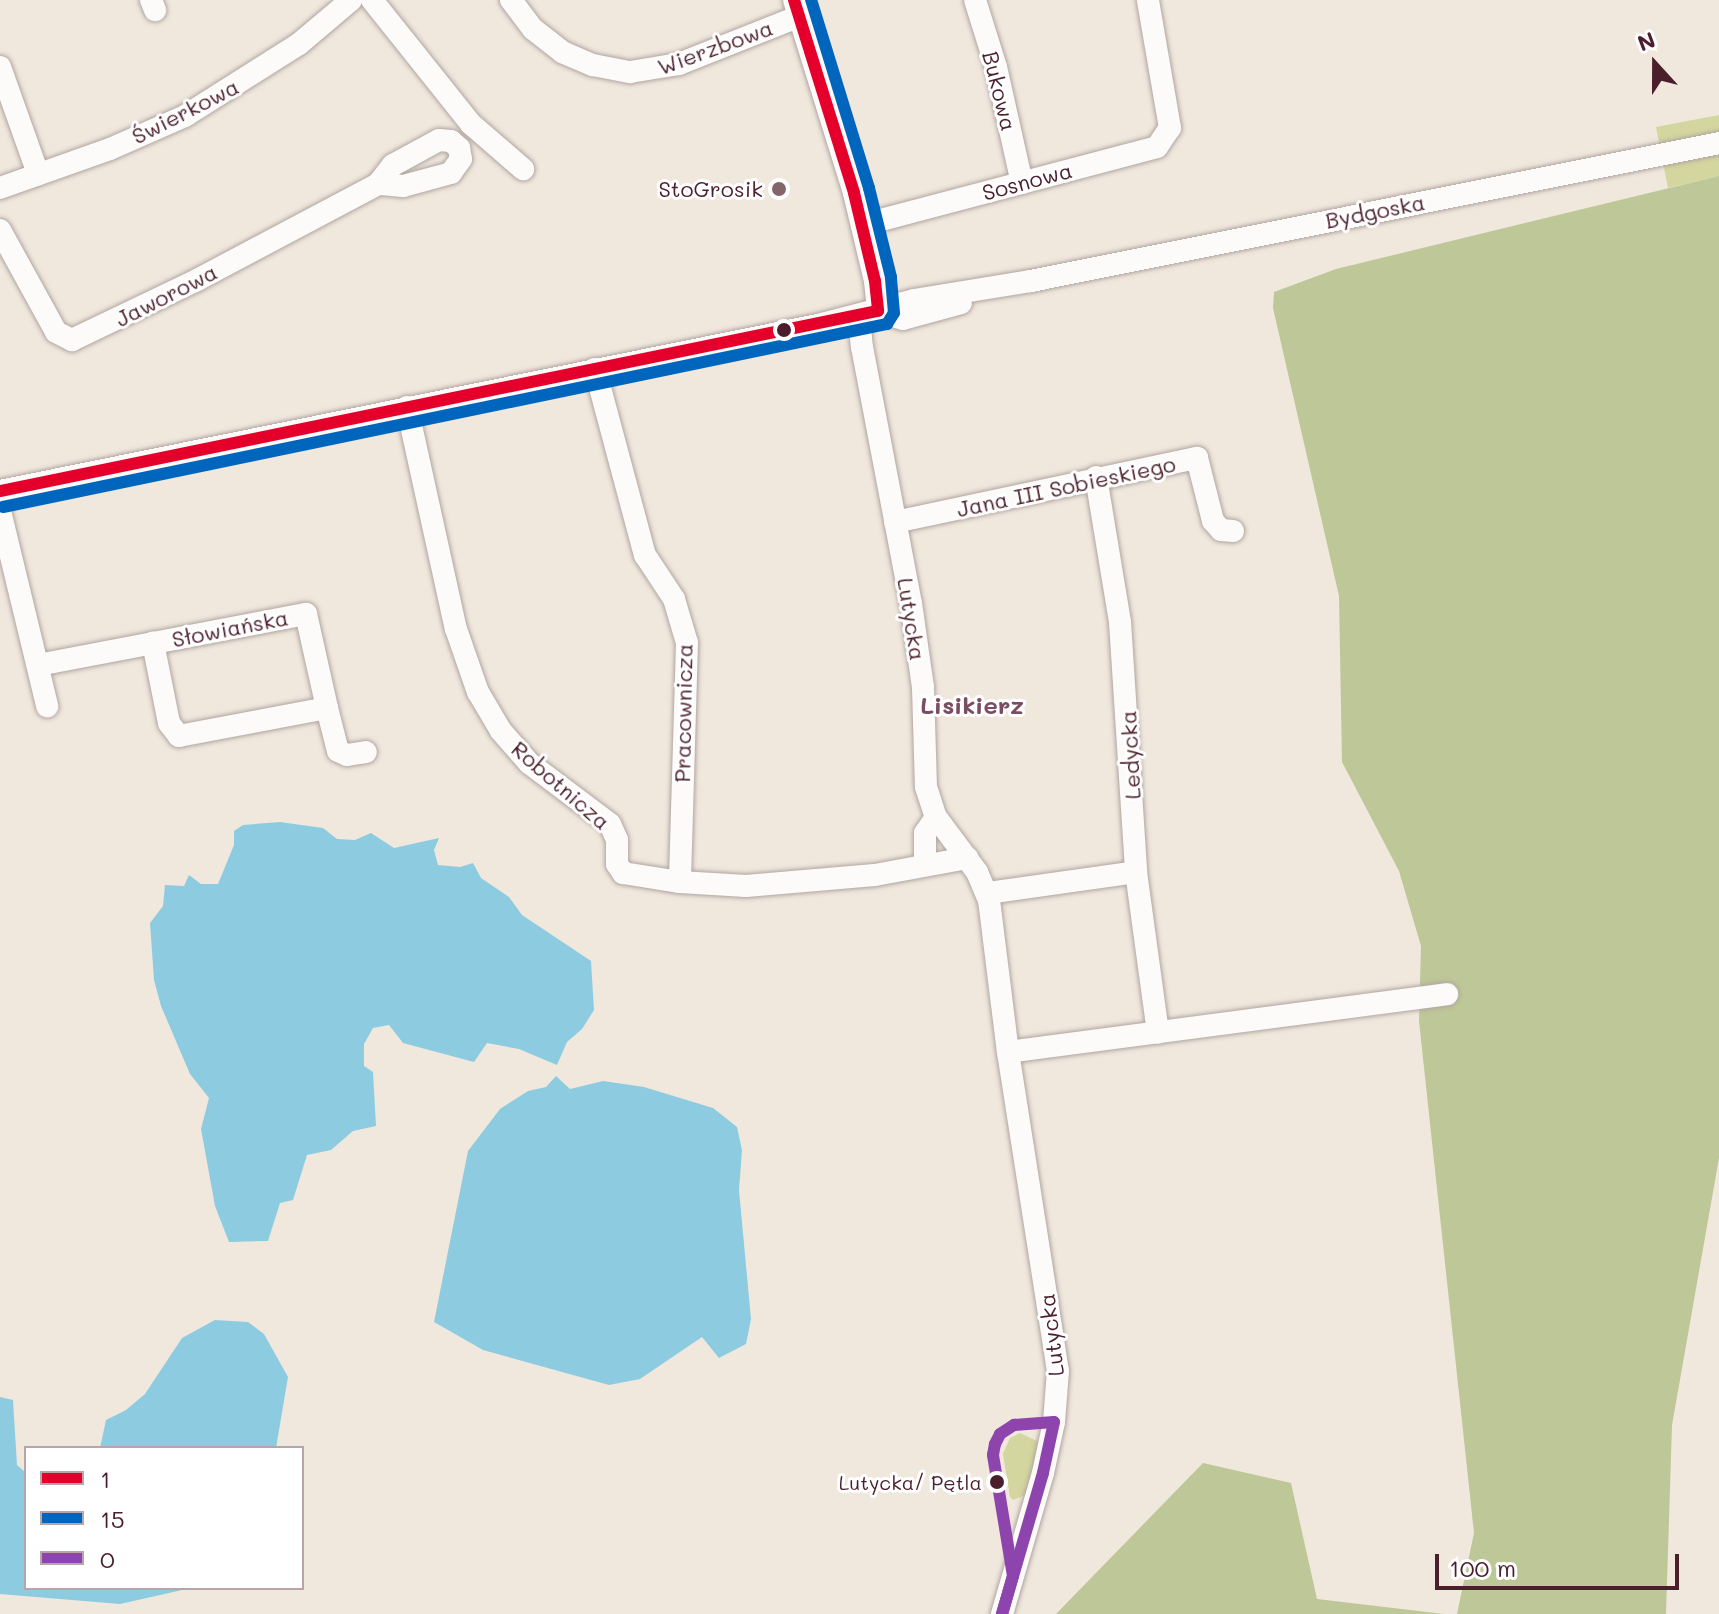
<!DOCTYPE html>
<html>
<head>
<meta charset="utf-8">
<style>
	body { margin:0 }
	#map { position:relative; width:1719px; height:1614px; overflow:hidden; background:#f0e7dd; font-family:Mali,sans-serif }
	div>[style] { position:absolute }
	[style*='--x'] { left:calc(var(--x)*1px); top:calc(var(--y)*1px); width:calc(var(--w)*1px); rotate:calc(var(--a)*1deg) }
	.green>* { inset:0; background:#d3d69e }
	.forest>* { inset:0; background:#bec797 }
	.water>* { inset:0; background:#8dcce0 }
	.roads { filter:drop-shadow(0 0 2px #b0a6a1) drop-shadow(0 0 2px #b0a6a1) }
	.minor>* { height:22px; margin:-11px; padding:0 11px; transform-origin:11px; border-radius:11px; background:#fdfbfa }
	.bus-1>* { height:12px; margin:-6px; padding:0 6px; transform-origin:6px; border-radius:6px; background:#e4002b }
	.bus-2>* { height:12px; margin:-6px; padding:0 6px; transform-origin:6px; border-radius:6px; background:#0065bd }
	.bus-3>* { height:12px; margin:-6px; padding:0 6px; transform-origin:6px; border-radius:6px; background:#8e44ad }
	.dots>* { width:22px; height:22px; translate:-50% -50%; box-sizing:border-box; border:4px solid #fff; border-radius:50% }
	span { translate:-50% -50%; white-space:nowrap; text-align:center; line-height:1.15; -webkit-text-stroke:6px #fff; paint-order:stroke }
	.bus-label { font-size:20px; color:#4a1f2b }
	.right { translate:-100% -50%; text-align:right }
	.street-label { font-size:22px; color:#4a1f2b }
	.poi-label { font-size:22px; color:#4a1f2b }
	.neighbourhood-label { font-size:24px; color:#794e62; font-weight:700 }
	.legend { position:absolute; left:24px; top:1446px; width:280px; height:144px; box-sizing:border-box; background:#fff; border:2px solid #b7a5aa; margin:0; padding:10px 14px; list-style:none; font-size:24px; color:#4a1f2b }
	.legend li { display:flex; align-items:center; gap:16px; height:40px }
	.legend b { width:40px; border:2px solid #b7a5aa }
	.north { position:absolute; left:1615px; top:24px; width:80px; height:80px; -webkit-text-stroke:6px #fff; paint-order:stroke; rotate:339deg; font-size:22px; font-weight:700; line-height:32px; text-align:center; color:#4a1f2b }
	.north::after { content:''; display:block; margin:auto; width:28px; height:36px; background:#4a1f2b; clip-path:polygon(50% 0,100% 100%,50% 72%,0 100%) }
	.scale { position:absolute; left:1435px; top:1554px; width:244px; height:36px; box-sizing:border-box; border:4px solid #4a1f2b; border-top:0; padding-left:10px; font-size:24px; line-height:28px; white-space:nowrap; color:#4a1f2b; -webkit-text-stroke:6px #fff; paint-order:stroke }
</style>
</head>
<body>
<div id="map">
	<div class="green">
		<i style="clip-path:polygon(1719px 115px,1719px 176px,1668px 188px,1656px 127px)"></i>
		<i style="clip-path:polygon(1020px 1433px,1037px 1441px,1040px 1451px,1026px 1495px,1013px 1500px,1010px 1497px,1003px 1454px,1010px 1438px)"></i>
	</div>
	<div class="forest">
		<i style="clip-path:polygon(1719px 176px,1719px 1158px,1672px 1425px,1666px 1614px,1457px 1614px,1474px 1533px,1419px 1021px,1421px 946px,1399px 871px,1342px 762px,1339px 596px,1273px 308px,1274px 292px,1336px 269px)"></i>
		<i style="clip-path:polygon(1203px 1463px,1291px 1483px,1317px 1599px,1444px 1614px,1056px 1614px)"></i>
	</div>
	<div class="water">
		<i style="clip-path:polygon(280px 822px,323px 828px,337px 839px,355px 840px,371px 833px,394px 848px,439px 838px,434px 850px,438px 865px,460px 867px,473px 863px,481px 878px,509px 897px,522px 915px,591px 961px,594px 1010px,582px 1029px,567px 1042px,557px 1065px,519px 1049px,487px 1043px,474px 1062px,403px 1043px,389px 1025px,373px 1028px,364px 1044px,364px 1066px,373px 1072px,376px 1126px,353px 1131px,331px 1150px,307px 1155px,293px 1200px,280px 1203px,268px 1241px,229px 1242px,215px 1206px,201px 1129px,209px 1098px,190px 1074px,161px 1006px,154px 980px,150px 923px,163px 906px,165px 885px,184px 886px,189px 875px,201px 884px,218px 884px,234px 845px,234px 831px,243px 825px)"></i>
		<i style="clip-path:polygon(556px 1076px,570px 1089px,603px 1081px,644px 1087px,713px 1108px,737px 1127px,742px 1150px,739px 1190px,751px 1319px,746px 1344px,719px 1358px,702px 1337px,640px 1379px,609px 1385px,483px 1350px,434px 1322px,468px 1151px,500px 1109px,528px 1091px,546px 1087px)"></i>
		<i style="clip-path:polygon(215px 1320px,248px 1322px,264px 1334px,288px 1377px,276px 1448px,100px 1448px,106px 1420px,126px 1410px,145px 1394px,182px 1338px)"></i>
		<i style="clip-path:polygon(0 1397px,13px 1400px,17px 1465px,26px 1473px,26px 1588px,191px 1588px,120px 1604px,0 1594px)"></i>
	</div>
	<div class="roads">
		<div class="minor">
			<i style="--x:151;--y:0;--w:11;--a:68"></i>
			<i style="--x:372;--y:0;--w:159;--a:51.4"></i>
			<i style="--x:471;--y:124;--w:69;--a:40.9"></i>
			<i style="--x:511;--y:0;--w:36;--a:53"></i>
			<i style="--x:533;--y:29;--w:37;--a:38"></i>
			<i style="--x:562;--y:52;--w:34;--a:23"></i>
			<i style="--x:593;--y:65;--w:38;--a:11"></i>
			<i style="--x:630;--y:72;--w:50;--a:-9.3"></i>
			<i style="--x:679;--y:64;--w:130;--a:-21.6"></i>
			<i style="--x:794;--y:0;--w:202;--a:72.7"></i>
			<i style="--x:854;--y:193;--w:90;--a:76.6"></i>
			<i style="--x:875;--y:281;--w:30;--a:84"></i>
			<i style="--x:975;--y:0;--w:70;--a:72.6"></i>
			<i style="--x:996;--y:67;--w:119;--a:77.4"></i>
			<i style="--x:0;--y:67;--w:114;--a:70.4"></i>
			<i style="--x:0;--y:188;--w:117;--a:-19.5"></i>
			<i style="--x:110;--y:149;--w:82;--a:-23.7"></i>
			<i style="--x:185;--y:116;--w:135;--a:-32.3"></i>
			<i style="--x:299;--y:44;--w:68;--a:-40.2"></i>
			<i style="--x:862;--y:225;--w:305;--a:-14.8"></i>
			<i style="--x:1157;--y:147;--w:23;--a:-56"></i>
			<i style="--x:1170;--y:128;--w:130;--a:-99.8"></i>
			<i style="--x:0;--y:230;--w:116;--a:61.2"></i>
			<i style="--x:56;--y:332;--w:18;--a:27"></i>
			<i style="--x:72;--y:340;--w:139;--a:-25.6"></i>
			<i style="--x:197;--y:280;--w:205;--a:-27.9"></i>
			<i style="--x:378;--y:184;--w:24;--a:-52"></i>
			<i style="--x:393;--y:165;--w:52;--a:-28.5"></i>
			<i style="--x:439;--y:140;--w:12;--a:5"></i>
			<i style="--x:451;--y:141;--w:11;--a:41"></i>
			<i style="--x:459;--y:148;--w:11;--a:80"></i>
			<i style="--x:461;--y:159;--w:17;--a:126"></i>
			<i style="--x:451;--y:173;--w:50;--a:164.8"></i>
			<i style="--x:403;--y:186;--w:25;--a:-175"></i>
			<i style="--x:879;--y:312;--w:25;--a:16"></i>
			<i style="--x:903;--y:319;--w:60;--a:-15.4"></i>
			<i style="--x:859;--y:315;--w:32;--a:85"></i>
			<i style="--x:862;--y:347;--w:261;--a:79.2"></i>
			<i style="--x:911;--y:603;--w:85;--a:81.9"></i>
			<i style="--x:923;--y:687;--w:100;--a:88.3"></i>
			<i style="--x:926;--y:787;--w:32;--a:72"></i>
			<i style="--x:936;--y:817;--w:69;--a:53.3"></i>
			<i style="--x:977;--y:872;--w:30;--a:67"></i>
			<i style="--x:989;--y:900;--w:153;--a:82.9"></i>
			<i style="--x:1008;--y:1052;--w:323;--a:81.1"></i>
			<i style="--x:1058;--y:1371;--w:51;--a:94.5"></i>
			<i style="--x:1054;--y:1422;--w:52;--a:102.2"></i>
			<i style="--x:1043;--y:1473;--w:147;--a:106.2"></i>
			<i style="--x:595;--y:369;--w:193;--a:75"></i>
			<i style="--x:645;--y:555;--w:53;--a:56.6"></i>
			<i style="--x:674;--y:599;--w:46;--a:73.5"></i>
			<i style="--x:687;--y:643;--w:239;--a:91.7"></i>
			<i style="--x:407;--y:407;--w:227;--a:77.6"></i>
			<i style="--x:456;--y:629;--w:67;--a:70.8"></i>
			<i style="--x:478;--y:692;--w:45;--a:59.5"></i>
			<i style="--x:501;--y:731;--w:43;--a:48.8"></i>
			<i style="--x:529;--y:763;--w:101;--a:37"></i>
			<i style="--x:610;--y:824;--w:17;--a:66"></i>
			<i style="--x:617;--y:840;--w:24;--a:90"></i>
			<i style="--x:617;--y:864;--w:11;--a:56"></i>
			<i style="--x:623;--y:873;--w:58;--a:9"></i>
			<i style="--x:680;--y:882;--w:66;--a:3.5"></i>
			<i style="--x:746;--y:886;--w:129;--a:-4.9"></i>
			<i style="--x:875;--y:875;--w:94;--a:-10.5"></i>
			<i style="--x:1096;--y:477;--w:147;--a:80.6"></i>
			<i style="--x:1120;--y:622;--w:251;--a:86.3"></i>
			<i style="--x:1136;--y:872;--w:162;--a:82.2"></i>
			<i style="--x:0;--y:491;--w:839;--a:-11.48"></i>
			<i style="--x:822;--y:324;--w:95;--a:-14.6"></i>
			<i style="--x:914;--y:300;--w:119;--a:-9.2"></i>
			<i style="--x:1031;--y:281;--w:702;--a:-11.34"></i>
			<i style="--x:0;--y:511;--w:201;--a:76.4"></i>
			<i style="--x:895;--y:522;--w:309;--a:-12"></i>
			<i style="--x:1197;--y:458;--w:65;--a:75.7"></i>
			<i style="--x:1213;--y:521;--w:12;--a:48"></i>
			<i style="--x:1221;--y:530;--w:12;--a:5"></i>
			<i style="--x:38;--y:665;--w:273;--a:-10.8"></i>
			<i style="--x:306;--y:614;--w:96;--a:77.4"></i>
			<i style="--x:327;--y:708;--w:151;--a:169.3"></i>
			<i style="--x:179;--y:736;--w:16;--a:-128"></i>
			<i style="--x:169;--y:723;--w:82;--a:-101.3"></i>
			<i style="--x:327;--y:708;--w:44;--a:75.7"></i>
			<i style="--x:338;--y:751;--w:10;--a:24"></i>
			<i style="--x:347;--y:755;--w:19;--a:-9"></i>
			<i style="--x:925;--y:864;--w:31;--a:-90"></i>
			<i style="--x:925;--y:833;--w:19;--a:-55"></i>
			<i style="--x:987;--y:893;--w:150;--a:-8"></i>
			<i style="--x:1008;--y:1052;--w:443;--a:-7.5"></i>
		</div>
	</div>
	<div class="bus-1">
		<i style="--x:794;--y:0;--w:202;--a:72.7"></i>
		<i style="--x:854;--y:193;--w:90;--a:76.6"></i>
		<i style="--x:875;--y:281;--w:30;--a:84"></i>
		<i style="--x:0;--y:491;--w:896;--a:-11.59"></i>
	</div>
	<div class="bus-2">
		<i style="--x:3;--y:507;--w:903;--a:-11.7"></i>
		<i style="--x:887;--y:324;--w:13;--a:-58"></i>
		<i style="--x:894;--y:313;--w:36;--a:-95"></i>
		<i style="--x:891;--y:277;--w:92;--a:-103.9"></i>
		<i style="--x:869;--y:188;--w:197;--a:-107.1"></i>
	</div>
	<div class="bus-3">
		<i style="--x:1054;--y:1422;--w:52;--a:102.2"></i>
		<i style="--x:1043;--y:1473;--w:147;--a:106.2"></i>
		<i style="--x:1002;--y:1614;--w:40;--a:-74"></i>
		<i style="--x:1013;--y:1576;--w:123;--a:-99.4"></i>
		<i style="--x:993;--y:1455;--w:11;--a:-80"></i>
		<i style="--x:995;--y:1444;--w:11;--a:-63"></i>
		<i style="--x:1000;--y:1434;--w:17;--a:-33"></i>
		<i style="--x:1014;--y:1425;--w:40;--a:-4.3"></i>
	</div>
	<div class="dots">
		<i style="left:779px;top:189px;background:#846569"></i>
		<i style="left:784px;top:330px;background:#4a1f2b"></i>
		<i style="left:997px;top:1482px;background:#4a1f2b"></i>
	</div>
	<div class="bus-label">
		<span class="right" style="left:982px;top:1482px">Lutycka/ Pętla</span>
	</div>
	<div class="street-label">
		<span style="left:715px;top:47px;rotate:-20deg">Wierzbowa</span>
		<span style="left:1000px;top:91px;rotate:76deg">Bukowa</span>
		<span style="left:185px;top:111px;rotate:-27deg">Świerkowa</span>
		<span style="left:1027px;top:181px;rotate:-15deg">Sosnowa</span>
		<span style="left:1375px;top:211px;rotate:-11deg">Bydgoska</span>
		<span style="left:166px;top:295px;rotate:-27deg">Jaworowa</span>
		<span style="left:1066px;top:486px;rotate:-12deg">Jana III Sobieskiego</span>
		<span style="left:912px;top:619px;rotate:81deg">Lutycka</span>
		<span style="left:230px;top:628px;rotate:-11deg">Słowiańska</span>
		<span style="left:683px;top:713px;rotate:-89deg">Pracownicza</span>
		<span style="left:1130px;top:755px;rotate:-93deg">Ledycka</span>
		<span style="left:561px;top:785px;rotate:41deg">Robotnicza</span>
		<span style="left:1051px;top:1335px;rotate:-97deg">Lutycka</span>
	</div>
	<div class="poi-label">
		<span class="right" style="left:763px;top:189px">StoGrosik</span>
	</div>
	<div class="neighbourhood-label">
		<span style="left:972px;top:705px">Lisikierz</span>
	</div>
	<ul class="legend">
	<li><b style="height:10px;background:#e4002b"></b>1</li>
	<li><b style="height:10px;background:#0065bd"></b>15</li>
	<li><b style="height:10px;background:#8e44ad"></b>0</li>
	</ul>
	<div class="north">N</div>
	<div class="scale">100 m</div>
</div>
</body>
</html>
